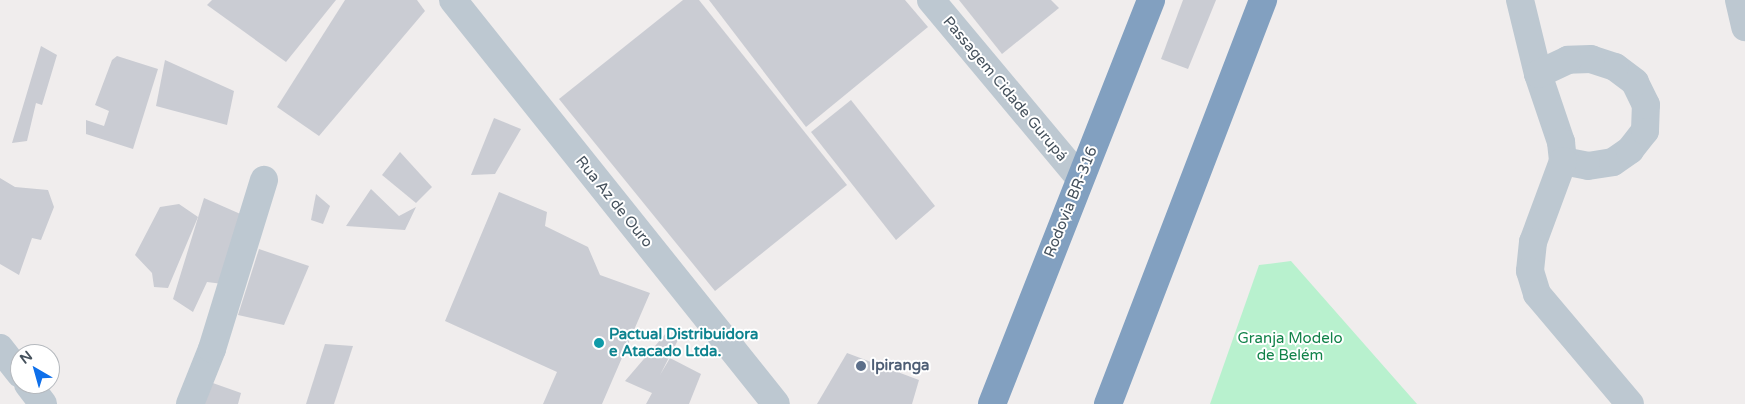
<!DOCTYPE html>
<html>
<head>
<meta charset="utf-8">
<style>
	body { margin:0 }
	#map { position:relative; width:1745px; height:404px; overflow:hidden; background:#f0eded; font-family:"Varela Round",sans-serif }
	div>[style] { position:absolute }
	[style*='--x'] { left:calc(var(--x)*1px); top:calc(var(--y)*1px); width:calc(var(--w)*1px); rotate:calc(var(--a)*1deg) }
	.green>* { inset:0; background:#b8f1ce }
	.building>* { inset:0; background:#caccd3 }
	.minor>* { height:28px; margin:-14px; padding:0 14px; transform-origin:14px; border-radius:14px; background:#bdc8d1 }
	.highway>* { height:28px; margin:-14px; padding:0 14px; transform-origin:14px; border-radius:14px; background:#82a0c0 }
	.dots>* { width:14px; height:14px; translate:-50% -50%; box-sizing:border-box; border:2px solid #fff; border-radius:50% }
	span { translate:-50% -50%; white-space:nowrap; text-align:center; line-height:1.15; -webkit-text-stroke:4px #fff; paint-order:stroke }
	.street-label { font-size:15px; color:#45515c }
	.culture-label { font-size:15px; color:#0d838f; font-weight:700 }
	.left { translate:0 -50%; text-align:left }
	.park-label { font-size:15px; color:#118249 }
	.service-label { font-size:15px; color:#4e5e75; font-weight:700 }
	.north { position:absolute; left:10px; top:344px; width:50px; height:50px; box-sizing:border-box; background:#fff; border:1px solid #b5b9be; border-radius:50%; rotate:322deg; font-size:14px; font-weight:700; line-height:20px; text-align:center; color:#45515c }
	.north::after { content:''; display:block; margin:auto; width:18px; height:22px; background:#0e6fea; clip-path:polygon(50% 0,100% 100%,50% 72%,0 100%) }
</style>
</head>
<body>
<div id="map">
	<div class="green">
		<i style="clip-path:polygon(1291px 261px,1417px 404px,1210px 404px,1259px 265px)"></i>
	</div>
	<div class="building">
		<i style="clip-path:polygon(212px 0,336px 0,286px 62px,207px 5px)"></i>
		<i style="clip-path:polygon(345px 0,417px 0,425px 11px,319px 136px,277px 107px)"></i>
		<i style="clip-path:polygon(683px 0,699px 0,847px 185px,715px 291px,559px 99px)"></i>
		<i style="clip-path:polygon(709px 0,905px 0,928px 27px,806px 127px)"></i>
		<i style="clip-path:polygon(959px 0,1051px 0,1059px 8px,1002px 54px)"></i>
		<i style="clip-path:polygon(1183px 0,1216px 0,1188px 69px,1161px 59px)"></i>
		<i style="clip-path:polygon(41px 46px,57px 55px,42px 105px,36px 103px,27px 141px,12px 143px)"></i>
		<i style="clip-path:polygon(117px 56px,158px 69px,133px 149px,86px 134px,86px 120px,104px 126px,109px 111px,95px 105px,112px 60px)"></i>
		<i style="clip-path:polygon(165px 60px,234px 91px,227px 125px,156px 106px)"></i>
		<i style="clip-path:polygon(851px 100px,935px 206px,896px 240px,811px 132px)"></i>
		<i style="clip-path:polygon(494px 118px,521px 129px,495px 174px,471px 175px)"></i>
		<i style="clip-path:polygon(400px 152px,432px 187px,416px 203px,382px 175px)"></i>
		<i style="clip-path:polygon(0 178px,15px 187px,48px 190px,54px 207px,41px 240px,32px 238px,19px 275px,0 264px)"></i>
		<i style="clip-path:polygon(371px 189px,399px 216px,416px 207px,405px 230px,346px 226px)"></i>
		<i style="clip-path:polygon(499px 192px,547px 212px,545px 226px,588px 247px,600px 275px,650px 293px,602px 404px,543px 404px,557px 372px,445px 321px)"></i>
		<i style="clip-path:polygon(316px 194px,330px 206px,323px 224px,311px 220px)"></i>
		<i style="clip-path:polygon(204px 198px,245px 216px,223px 284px,207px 282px,193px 312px,173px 299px)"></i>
		<i style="clip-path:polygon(179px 204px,198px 217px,168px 288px,154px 287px,152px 273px,135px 255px,160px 207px)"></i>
		<i style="clip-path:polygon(259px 249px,309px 266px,284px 325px,238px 315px)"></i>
		<i style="clip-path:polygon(667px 332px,678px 340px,660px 375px,670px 358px,701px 374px,689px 404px,646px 404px,652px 393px,625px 381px)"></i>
		<i style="clip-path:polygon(325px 344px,353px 346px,334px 404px,306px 404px)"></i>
		<i style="clip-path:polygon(847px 353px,919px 380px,912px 404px,817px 404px)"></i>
		<i style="clip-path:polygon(210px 382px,241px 393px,238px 404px,202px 404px)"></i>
	</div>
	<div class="minor">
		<i style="--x:453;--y:0;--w:517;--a:51.36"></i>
		<i style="--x:931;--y:0;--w:232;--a:50.1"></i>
		<i style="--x:1520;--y:0;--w:76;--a:76.3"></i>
		<i style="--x:1538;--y:74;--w:72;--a:71.3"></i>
		<i style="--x:1561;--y:142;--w:19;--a:84"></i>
		<i style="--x:1563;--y:161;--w:25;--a:11"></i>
		<i style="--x:1588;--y:166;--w:25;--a:-9"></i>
		<i style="--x:1613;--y:162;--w:21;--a:-35"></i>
		<i style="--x:1630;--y:150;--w:24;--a:-52"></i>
		<i style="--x:1645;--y:131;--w:26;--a:-88"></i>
		<i style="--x:1646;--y:105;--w:25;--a:-116"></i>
		<i style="--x:1635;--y:82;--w:25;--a:-143"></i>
		<i style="--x:1615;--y:67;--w:25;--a:-162"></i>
		<i style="--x:1591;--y:59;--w:23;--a:178"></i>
		<i style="--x:1568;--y:60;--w:33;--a:155"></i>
		<i style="--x:1739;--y:0;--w:28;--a:77"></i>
		<i style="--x:1563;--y:161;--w:86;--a:110.3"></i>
		<i style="--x:1533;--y:242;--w:29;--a:96"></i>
		<i style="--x:1530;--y:271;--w:24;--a:73"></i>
		<i style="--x:1537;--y:294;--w:144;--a:49.8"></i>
		<i style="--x:0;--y:348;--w:33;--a:52"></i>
		<i style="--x:28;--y:384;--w:25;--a:53"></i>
		<i style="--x:190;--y:404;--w:59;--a:-68.2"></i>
		<i style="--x:212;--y:349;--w:177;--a:-72.9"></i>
	</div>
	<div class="highway">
		<i style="--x:992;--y:404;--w:434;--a:-68.5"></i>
		<i style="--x:1108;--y:404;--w:433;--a:-69"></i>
	</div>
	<div class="dots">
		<i style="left:599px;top:343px;background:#0f9aa8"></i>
		<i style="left:861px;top:366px;background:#5c6f8a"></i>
	</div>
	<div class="street-label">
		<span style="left:1005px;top:89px;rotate:50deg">Passagem Cidade Gurupá</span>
		<span style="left:614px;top:202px;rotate:51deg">Rua Az de Ouro</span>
		<span style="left:1071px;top:202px;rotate:-68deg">Rodovia BR-316</span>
	</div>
	<div class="culture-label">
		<span class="left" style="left:609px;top:343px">Pactual Distribuidora<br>e Atacado Ltda.</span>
	</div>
	<div class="park-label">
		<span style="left:1290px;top:347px">Granja Modelo<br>de Belém</span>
	</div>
	<div class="service-label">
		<span class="left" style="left:871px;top:366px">Ipiranga</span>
	</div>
	<div class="north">N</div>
</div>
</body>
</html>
